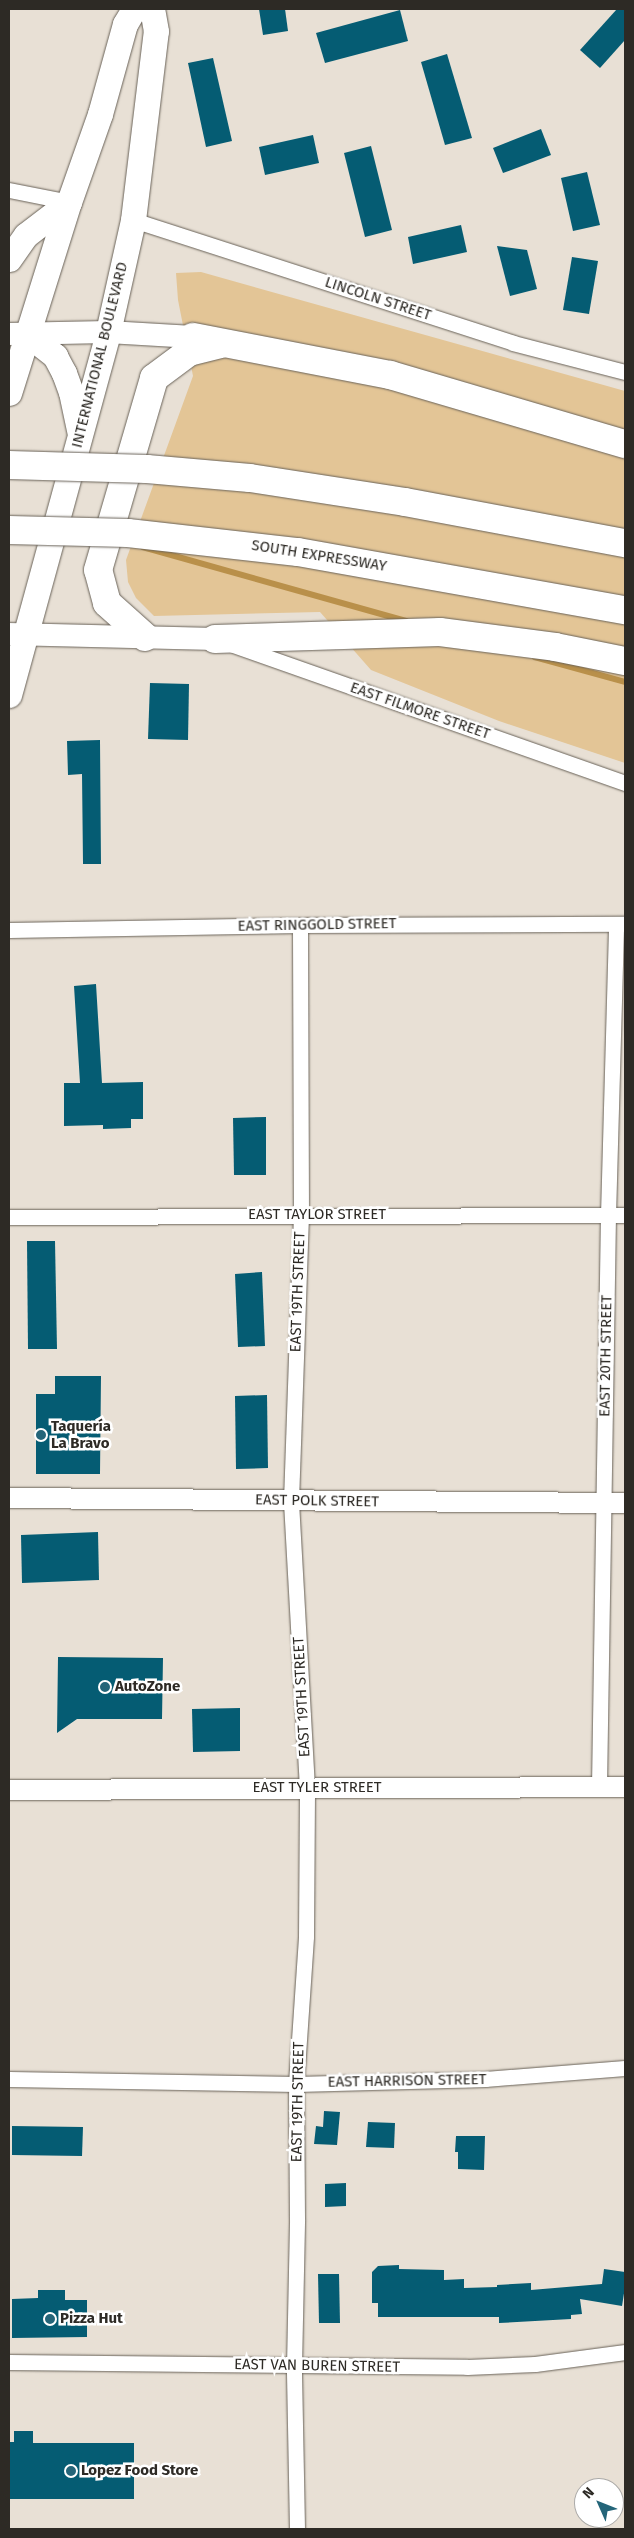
<!DOCTYPE html>
<html>
<head>
<meta charset="utf-8">
<style>
	body { margin:0 }
	#map { position:relative; width:634px; height:2538px; overflow:hidden; background:#e8e0d5; font-family:"Fira Sans",sans-serif }
	div>[style] { position:absolute }
	[style*='--x'] { left:calc(var(--x)*1px); top:calc(var(--y)*1px); width:calc(var(--w)*1px); rotate:calc(var(--a)*1deg) }
	.green>* { inset:0; background:#e3c596 }
	.stream>* { height:5.5px; margin:-2.75px; padding:0 2.75px; transform-origin:2.75px; border-radius:2.75px; background:#b9904a }
	.building>* { inset:0; background:#055c73 }
	.roads { filter:drop-shadow(0 0 1px #696258) drop-shadow(0 0 1px #696258) }
	.minor>* { height:15px; margin:-7.5px; padding:0 7.5px; transform-origin:7.5px; border-radius:7.5px; background:#fff }
	.tertiary>* { height:20px; margin:-10px; padding:0 10px; transform-origin:10px; border-radius:10px; background:#fff }
	.secondary>* { height:22px; margin:-11px; padding:0 11px; transform-origin:11px; border-radius:11px; background:#fff }
	.primary>* { height:25px; margin:-12.5px; padding:0 12.5px; transform-origin:12.5px; border-radius:12.5px; background:#fff }
	.motorway>* { height:28px; margin:-14px; padding:0 14px; transform-origin:14px; border-radius:14px; background:#fff }
	.bridges { filter:drop-shadow(0 0 1px #696258) drop-shadow(0 0 1px #696258) }
	.motorway-bridge>* { height:28px; margin:-14px; padding:0 14px; transform-origin:14px; border-radius:14px; background:#fff }
	.dots>* { width:14px; height:14px; translate:-50% -50%; box-sizing:border-box; border:2px solid #fff; border-radius:50% }
	span { translate:-50% -50%; white-space:nowrap; text-align:center; line-height:1.15; -webkit-text-stroke:5px #fff; paint-order:stroke }
	.street-label { font-size:15px; color:#2d2a25 }
	.poi-label { font-size:15px; color:#2d2a25; font-weight:700 }
	.left { translate:0 -50%; text-align:left }
	.frame { position:absolute; inset:0; border:10px solid #2d2a25; pointer-events:none }
	.north { position:absolute; left:574px; top:2478px; width:50px; height:50px; box-sizing:border-box; background:#fff; border:1px solid #abaaa8; border-radius:50%; rotate:314deg; font-size:14px; font-weight:700; line-height:20px; text-align:center; color:#2d2a25 }
	.north::after { content:''; display:block; margin:auto; width:18px; height:22px; background:#246579; clip-path:polygon(50% 0,100% 100%,50% 72%,0 100%) }
</style>
</head>
<body>
<div id="map">
	<div class="green">
		<i style="clip-path:polygon(201px 272px,625px 391px,625px 763px,499px 721px,371px 670px,320px 612px,154px 616px,136px 598px,128px 582px,126px 560px,193px 376px,178px 300px,176px 273px)"></i>
	</div>
	<div class="stream">
		<i style="--x:143;--y:547;--w:273;--a:15.7"></i>
		<i style="--x:535;--y:657;--w:93;--a:15.5"></i>
	</div>
	<div class="building">
		<i style="clip-path:polygon(259px 9px,285px 9px,288px 31px,263px 35px)"></i>
		<i style="clip-path:polygon(617px 9px,625px 9px,625px 40px,600px 68px,580px 50px)"></i>
		<i style="clip-path:polygon(400px 10px,408px 41px,325px 63px,316px 33px)"></i>
		<i style="clip-path:polygon(447px 54px,472px 138px,445px 145px,421px 62px)"></i>
		<i style="clip-path:polygon(213px 58px,232px 141px,206px 147px,188px 63px)"></i>
		<i style="clip-path:polygon(541px 129px,551px 155px,503px 173px,493px 148px)"></i>
		<i style="clip-path:polygon(313px 135px,319px 163px,265px 175px,259px 147px)"></i>
		<i style="clip-path:polygon(371px 146px,392px 230px,365px 237px,344px 153px)"></i>
		<i style="clip-path:polygon(587px 172px,600px 225px,573px 231px,561px 178px)"></i>
		<i style="clip-path:polygon(461px 225px,467px 252px,413px 264px,408px 237px)"></i>
		<i style="clip-path:polygon(497px 246px,527px 250px,537px 289px,510px 296px)"></i>
		<i style="clip-path:polygon(572px 257px,598px 261px,589px 314px,563px 310px)"></i>
		<i style="clip-path:polygon(150px 683px,189px 684px,188px 740px,148px 739px)"></i>
		<i style="clip-path:polygon(100px 740px,101px 864px,83px 864px,82px 774px,68px 775px,67px 741px)"></i>
		<i style="clip-path:polygon(96px 984px,102px 1083px,143px 1082px,143px 1119px,131px 1119px,131px 1128px,103px 1129px,103px 1125px,64px 1126px,64px 1083px,80px 1083px,74px 986px)"></i>
		<i style="clip-path:polygon(266px 1117px,266px 1175px,234px 1175px,233px 1118px)"></i>
		<i style="clip-path:polygon(27px 1241px,55px 1241px,57px 1349px,28px 1349px)"></i>
		<i style="clip-path:polygon(262px 1272px,265px 1346px,238px 1347px,235px 1274px)"></i>
		<i style="clip-path:polygon(55px 1376px,101px 1376px,100px 1474px,36px 1474px,36px 1394px,55px 1394px)"></i>
		<i style="clip-path:polygon(267px 1395px,268px 1468px,236px 1469px,235px 1396px)"></i>
		<i style="clip-path:polygon(98px 1532px,99px 1580px,22px 1583px,21px 1535px)"></i>
		<i style="clip-path:polygon(58px 1657px,163px 1658px,162px 1719px,77px 1719px,57px 1733px)"></i>
		<i style="clip-path:polygon(240px 1708px,240px 1751px,193px 1752px,192px 1709px)"></i>
		<i style="clip-path:polygon(324px 2111px,340px 2112px,337px 2145px,314px 2144px,316px 2126px,323px 2127px)"></i>
		<i style="clip-path:polygon(368px 2122px,395px 2123px,394px 2148px,366px 2147px)"></i>
		<i style="clip-path:polygon(12px 2126px,83px 2127px,82px 2156px,12px 2155px)"></i>
		<i style="clip-path:polygon(456px 2136px,485px 2136px,484px 2170px,458px 2169px,458px 2152px,455px 2152px)"></i>
		<i style="clip-path:polygon(346px 2183px,346px 2206px,325px 2207px,325px 2184px)"></i>
		<i style="clip-path:polygon(399px 2265px,399px 2269px,444px 2270px,444px 2280px,464px 2279px,464px 2288px,497px 2287px,497px 2285px,531px 2283px,531px 2290px,602px 2284px,604px 2269px,625px 2272px,625px 2287px,622px 2306px,580px 2299px,582px 2314px,571px 2315px,571px 2319px,499px 2323px,499px 2317px,378px 2317px,378px 2303px,372px 2303px,372px 2272px,378px 2266px)"></i>
		<i style="clip-path:polygon(318px 2274px,339px 2274px,340px 2323px,319px 2323px)"></i>
		<i style="clip-path:polygon(38px 2290px,65px 2290px,65px 2300px,87px 2300px,87px 2337px,12px 2338px,12px 2299px,38px 2298px)"></i>
		<i style="clip-path:polygon(14px 2431px,33px 2431px,33px 2443px,134px 2443px,134px 2499px,9px 2499px,9px 2442px,14px 2442px)"></i>
	</div>
	<div class="roads">
		<div class="minor">
			<i style="--x:9;--y:190;--w:61;--a:11.3"></i>
			<i style="--x:133;--y:220;--w:399;--a:17.9"></i>
			<i style="--x:513;--y:343;--w:116;--a:14.5"></i>
			<i style="--x:233;--y:645;--w:416;--a:19.4"></i>
			<i style="--x:9;--y:930;--w:291;--a:-1"></i>
			<i style="--x:300;--y:925;--w:325;--a:-0.2"></i>
			<i style="--x:9;--y:1217;--w:616;--a:-0.19"></i>
			<i style="--x:599;--y:1787;--w:572;--a:-89.1"></i>
			<i style="--x:608;--y:1215;--w:291;--a:-88.4"></i>
			<i style="--x:9;--y:2079;--w:287;--a:1"></i>
			<i style="--x:296;--y:2084;--w:189;--a:-1.5"></i>
			<i style="--x:485;--y:2079;--w:140;--a:-4.5"></i>
			<i style="--x:9;--y:2362;--w:458;--a:0.6"></i>
			<i style="--x:467;--y:2367;--w:68;--a:-2.5"></i>
			<i style="--x:535;--y:2364;--w:91;--a:-7.6"></i>
			<i style="--x:297;--y:2529;--w:163;--a:-91.1"></i>
			<i style="--x:294;--y:2366;--w:147;--a:-88.8"></i>
			<i style="--x:297;--y:2219;--w:135;--a:-90.4"></i>
			<i style="--x:296;--y:2084;--w:148;--a:-86.1"></i>
			<i style="--x:306;--y:1936;--w:148;--a:-89.6"></i>
			<i style="--x:307;--y:1788;--w:287;--a:-93.2"></i>
			<i style="--x:291;--y:1501;--w:287;--a:-88"></i>
			<i style="--x:301;--y:1214;--w:289;--a:-90.2"></i>
		</div>
		<div class="tertiary">
			<i style="--x:9;--y:1498;--w:616;--a:0.47"></i>
			<i style="--x:9;--y:1790;--w:616;--a:-0.28"></i>
		</div>
		<div class="secondary">
			<i style="--x:9;--y:334;--w:99;--a:-1.2"></i>
			<i style="--x:108;--y:332;--w:85;--a:3.4"></i>
			<i style="--x:9;--y:634;--w:206;--a:1.4"></i>
		</div>
		<div class="primary">
			<i style="--x:9;--y:259;--w:29;--a:-55"></i>
			<i style="--x:26;--y:235;--w:54;--a:-37.5"></i>
			<i style="--x:27;--y:334;--w:36;--a:38"></i>
			<i style="--x:55;--y:356;--w:19;--a:62"></i>
			<i style="--x:64;--y:373;--w:20;--a:70"></i>
			<i style="--x:71;--y:392;--w:40;--a:78"></i>
			<i style="--x:9;--y:393;--w:200;--a:-72.6"></i>
			<i style="--x:69;--y:202;--w:93;--a:-70.6"></i>
			<i style="--x:100;--y:114;--w:93;--a:-74.5"></i>
			<i style="--x:125;--y:24;--w:17;--a:-59"></i>
			<i style="--x:9;--y:695;--w:376;--a:-74.7"></i>
			<i style="--x:108;--y:332;--w:115;--a:-77.4"></i>
			<i style="--x:133;--y:220;--w:190;--a:-83.1"></i>
			<i style="--x:156;--y:31;--w:22;--a:-100"></i>
		</div>
		<div class="motorway">
			<i style="--x:193;--y:337;--w:201;--a:10.9"></i>
			<i style="--x:390;--y:375;--w:245;--a:16.4"></i>
			<i style="--x:145;--y:637;--w:51;--a:-138.2"></i>
			<i style="--x:107;--y:603;--w:34;--a:-105"></i>
			<i style="--x:98;--y:570;--w:200;--a:-73.7"></i>
			<i style="--x:154;--y:378;--w:44;--a:-36.6"></i>
			<i style="--x:189;--y:352;--w:32;--a:-14"></i>
			<i style="--x:215;--y:639;--w:225;--a:-1.8"></i>
			<i style="--x:440;--y:632;--w:116;--a:7.4"></i>
			<i style="--x:555;--y:647;--w:71;--a:11.3"></i>
		</div>
	</div>
	<div class="bridges">
		<div class="motorway-bridge">
			<i style="--x:9;--y:465;--w:138;--a:1.7"></i>
			<i style="--x:147;--y:469;--w:103;--a:5"></i>
			<i style="--x:250;--y:478;--w:157;--a:8.8"></i>
			<i style="--x:405;--y:502;--w:224;--a:10.6"></i>
			<i style="--x:9;--y:530;--w:119;--a:1.4"></i>
			<i style="--x:128;--y:533;--w:171;--a:6.4"></i>
			<i style="--x:298;--y:552;--w:332;--a:10.1"></i>
		</div>
	</div>
	<div class="dots">
		<i style="left:41px;top:1435px;background:#246579"></i>
		<i style="left:105px;top:1687px;background:#246579"></i>
		<i style="left:50px;top:2319px;background:#246579"></i>
		<i style="left:71px;top:2471px;background:#246579"></i>
	</div>
	<div class="street-label">
		<span style="left:378px;top:299px;rotate:18deg">LINCOLN STREET</span>
		<span style="left:100px;top:355px;rotate:-76deg">INTERNATIONAL BOULEVARD</span>
		<span style="left:319px;top:556px;rotate:9deg">SOUTH EXPRESSWAY</span>
		<span style="left:420px;top:711px;rotate:19deg">EAST FILMORE STREET</span>
		<span style="left:317px;top:925px;rotate:-1deg">EAST RINGGOLD STREET</span>
		<span style="left:317px;top:1215px">EAST TAYLOR STREET</span>
		<span style="left:298px;top:1292px;rotate:-88deg">EAST 19TH STREET</span>
		<span style="left:606px;top:1356px;rotate:-89deg">EAST 20TH STREET</span>
		<span style="left:317px;top:1501px;rotate:1deg">EAST POLK STREET</span>
		<span style="left:302px;top:1697px;rotate:-93deg">EAST 19TH STREET</span>
		<span style="left:317px;top:1788px">EAST TYLER STREET</span>
		<span style="left:407px;top:2081px;rotate:-1deg">EAST HARRISON STREET</span>
		<span style="left:298px;top:2102px;rotate:-89deg">EAST 19TH STREET</span>
		<span style="left:317px;top:2366px;rotate:1deg">EAST VAN BUREN STREET</span>
	</div>
	<div class="poi-label">
		<span class="left" style="left:51px;top:1435px">Taquería<br>La Bravo</span>
		<span class="left" style="left:115px;top:1687px">AutoZone</span>
		<span class="left" style="left:60px;top:2319px">Pizza Hut</span>
		<span class="left" style="left:81px;top:2471px">Lopez Food Store</span>
	</div>
	<div class="frame"></div>
	<div class="north">N</div>
</div>
</body>
</html>
